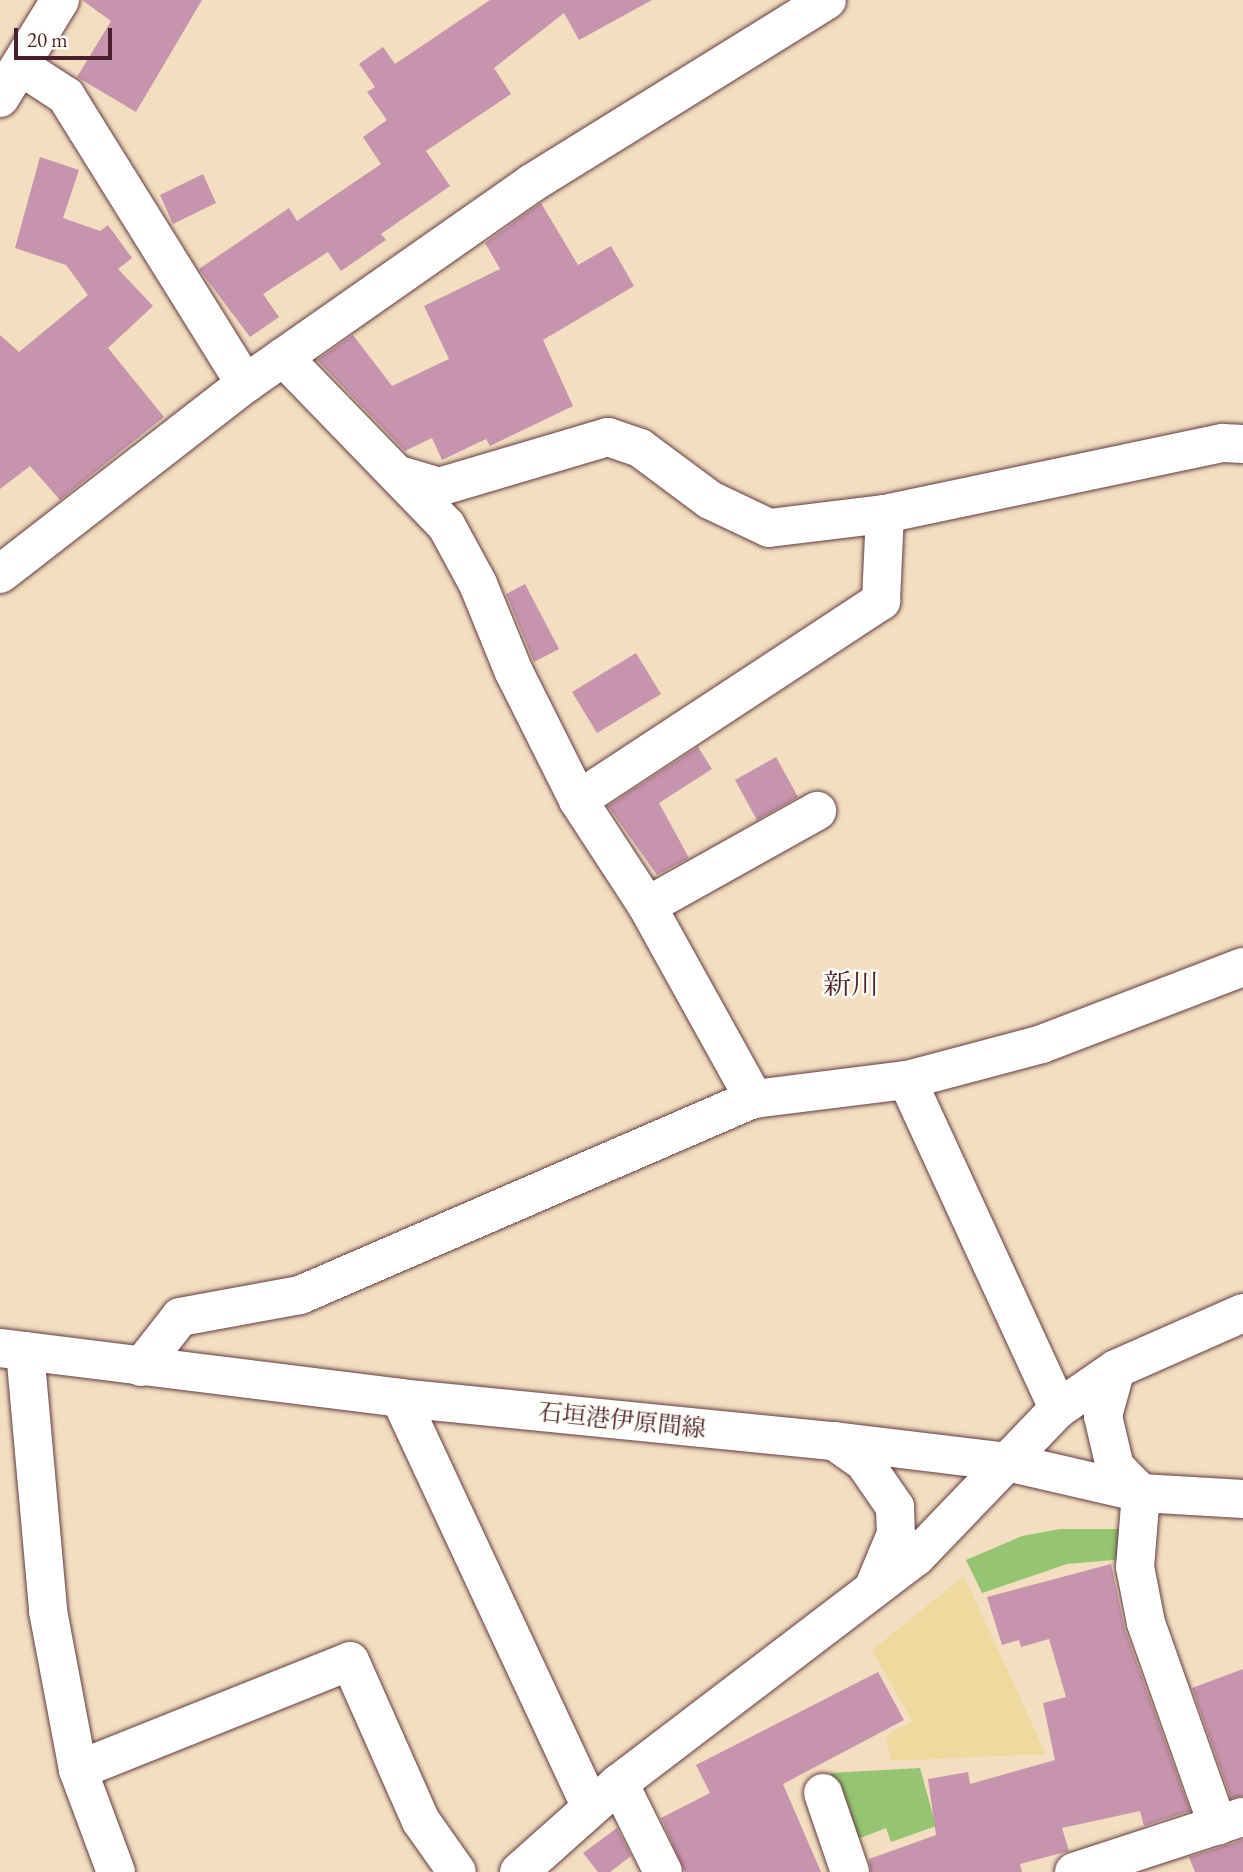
<!DOCTYPE html>
<html>
<head>
<meta charset="utf-8">
<style>
	body { margin:0 }
	#map { position:relative; width:1243px; height:1872px; overflow:hidden; background:#f3dec1; font-family:"EB Garamond","Noto Serif JP",serif }
	div>[style] { position:absolute }
	[style*='--x'] { left:calc(var(--x)*1px); top:calc(var(--y)*1px); width:calc(var(--w)*1px); rotate:calc(var(--a)*1deg) }
	.green>* { inset:0; background:#96c472 }
	.sand>* { inset:0; background:#eeda9e }
	.building>* { inset:0; background:#c794ad }
	.roads { filter:drop-shadow(0 0 2px #633c42) drop-shadow(0 0 2px #633c42) }
	.minor>* { height:38px; margin:-19px; padding:0 19px; transform-origin:19px; border-radius:19px; background:#fff }
	.major>* { height:38px; margin:-19px; padding:0 19px; transform-origin:19px; border-radius:19px; background:#fff }
	span { translate:-50% -50%; white-space:nowrap; text-align:center; line-height:1.15; -webkit-text-stroke:5px #fdfcf7; paint-order:stroke }
	.street-label { font-size:24px; color:#4a1f2b }
	.quarter-label { font-size:28px; color:#4a1f2b }
	.scale { position:absolute; left:14px; top:28px; width:98px; height:32px; box-sizing:border-box; border:4px solid #4a1f2b; border-top:0; padding-left:9px; font-size:21px; line-height:24px; white-space:nowrap; color:#4a1f2b; -webkit-text-stroke:5px #fdfcf7; paint-order:stroke }
</style>
</head>
<body>
<div id="map">
	<div class="green">
		<i style="clip-path:polygon(1060px 1529px,1121px 1529px,1125px 1559px,1067px 1564px,982px 1593px,966px 1560px,1022px 1536px)"></i>
		<i style="clip-path:polygon(920px 1768px,936px 1826px,891px 1842px,886px 1828px,855px 1840px,830px 1773px)"></i>
	</div>
	<div class="sand">
		<i style="clip-path:polygon(964px 1576px,1046px 1754px,891px 1761px,886px 1736px,912px 1721px,872px 1650px)"></i>
	</div>
	<div class="building">
		<i style="clip-path:polygon(82px 0,202px 0,136px 112px,77px 77px,111px 21px)"></i>
		<i style="clip-path:polygon(490px 0,652px 0,579px 40px,564px 13px,494px 68px,511px 94px,426px 151px,450px 186px,381px 234px,386px 240px,341px 271px,328px 252px,263px 294px,279px 317px,250px 337px,199px 269px,289px 208px,297px 221px,381px 164px,363px 137px,387px 120px,367px 92px,375px 87px,359px 64px,383px 47px,395px 64px)"></i>
		<i style="clip-path:polygon(40px 157px,79px 170px,63px 218px,100px 231px,108px 225px,132px 258px,118px 269px,153px 306px,108px 348px,164px 417px,60px 500px,30px 466px,0 489px,0 335px,19px 352px,88px 295px,66px 265px,15px 248px)"></i>
		<i style="clip-path:polygon(203px 174px,216px 203px,173px 224px,160px 195px)"></i>
		<i style="clip-path:polygon(541px 203px,578px 265px,611px 246px,634px 286px,543px 340px,573px 406px,490px 446px,486px 439px,442px 460px,432px 438px,405px 451px,317px 360px,353px 335px,392px 386px,449px 359px,424px 306px,500px 269px,485px 243px)"></i>
		<i style="clip-path:polygon(525px 584px,559px 649px,534px 662px,506px 594px)"></i>
		<i style="clip-path:polygon(636px 653px,661px 694px,597px 733px,572px 692px)"></i>
		<i style="clip-path:polygon(698px 747px,712px 769px,659px 803px,689px 858px,657px 875px,608px 806px)"></i>
		<i style="clip-path:polygon(776px 757px,798px 797px,757px 820px,735px 780px)"></i>
		<i style="clip-path:polygon(1111px 1564px,1125px 1630px,1190px 1811px,1144px 1826px,1140px 1811px,1062px 1828px,1069px 1851px,1020px 1864px,1022px 1872px,871px 1872px,869px 1859px,936px 1835px,928px 1779px,968px 1772px,970px 1784px,1055px 1760px,1043px 1703px,1066px 1697px,1049px 1639px,1021px 1647px,1019px 1640px,1002px 1645px,987px 1597px)"></i>
		<i style="clip-path:polygon(1243px 1669px,1243px 1796px,1231px 1798px,1192px 1688px)"></i>
		<i style="clip-path:polygon(878px 1672px,904px 1720px,783px 1784px,821px 1872px,685px 1872px,661px 1818px,710px 1793px,696px 1765px)"></i>
		<i style="clip-path:polygon(617px 1828px,631px 1856px,610px 1872px,598px 1872px,583px 1853px)"></i>
		<i style="clip-path:polygon(1243px 1840px,1243px 1872px,1195px 1872px,1189px 1857px)"></i>
	</div>
	<div class="roads">
		<div class="minor">
			<i style="--x:20;--y:66;--w:55;--a:33.1"></i>
			<i style="--x:66;--y:96;--w:339;--a:58.1"></i>
			<i style="--x:0;--y:98;--w:115;--a:-58.5"></i>
			<i style="--x:283;--y:357;--w:234;--a:45.9"></i>
			<i style="--x:446;--y:525;--w:67;--a:61.5"></i>
			<i style="--x:478;--y:584;--w:95;--a:67.8"></i>
			<i style="--x:514;--y:672;--w:143;--a:63.4"></i>
			<i style="--x:578;--y:800;--w:126;--a:56.9"></i>
			<i style="--x:647;--y:906;--w:221;--a:61"></i>
			<i style="--x:399;--y:475;--w:42;--a:16.7"></i>
			<i style="--x:439;--y:487;--w:176;--a:-16.5"></i>
			<i style="--x:608;--y:437;--w:34;--a:19"></i>
			<i style="--x:640;--y:448;--w:87;--a:36.6"></i>
			<i style="--x:710;--y:500;--w:65;--a:25.4"></i>
			<i style="--x:769;--y:528;--w:117;--a:-6.9"></i>
			<i style="--x:885;--y:514;--w:345;--a:-11.9"></i>
			<i style="--x:1223;--y:443;--w:20;--a:3"></i>
			<i style="--x:0;--y:574;--w:310;--a:-37.8"></i>
			<i style="--x:245;--y:384;--w:350;--a:-35"></i>
			<i style="--x:532;--y:183;--w:347;--a:-31.8"></i>
			<i style="--x:578;--y:800;--w:363;--a:-33.3"></i>
			<i style="--x:881;--y:601;--w:87;--a:-87.4"></i>
			<i style="--x:647;--y:906;--w:195;--a:-29.2"></i>
			<i style="--x:907;--y:1080;--w:362;--a:65.3"></i>
			<i style="--x:25;--y:1351;--w:261;--a:84.9"></i>
			<i style="--x:48;--y:1611;--w:162;--a:79.3"></i>
			<i style="--x:78;--y:1770;--w:109;--a:69.6"></i>
			<i style="--x:141;--y:1367;--w:63;--a:-52"></i>
			<i style="--x:180;--y:1317;--w:122;--a:-10.4"></i>
			<i style="--x:300;--y:1295;--w:495;--a:-23.4"></i>
			<i style="--x:754;--y:1099;--w:154;--a:-7.1"></i>
			<i style="--x:907;--y:1080;--w:140;--a:-14.9"></i>
			<i style="--x:1042;--y:1044;--w:215;--a:-21"></i>
			<i style="--x:1116;--y:1369;--w:49;--a:105.5"></i>
			<i style="--x:1103;--y:1416;--w:52;--a:76.8"></i>
			<i style="--x:1115;--y:1467;--w:37;--a:45"></i>
			<i style="--x:1141;--y:1493;--w:74;--a:94.6"></i>
			<i style="--x:1135;--y:1567;--w:57;--a:78.9"></i>
			<i style="--x:1146;--y:1623;--w:215;--a:70.5"></i>
			<i style="--x:400;--y:1398;--w:451;--a:65"></i>
			<i style="--x:834;--y:1441;--w:37;--a:35"></i>
			<i style="--x:864;--y:1462;--w:55;--a:55.4"></i>
			<i style="--x:895;--y:1507;--w:27;--a:88"></i>
			<i style="--x:896;--y:1534;--w:60;--a:112.7"></i>
			<i style="--x:78;--y:1770;--w:293;--a:-21.8"></i>
			<i style="--x:350;--y:1661;--w:175;--a:66.1"></i>
			<i style="--x:421;--y:1821;--w:62;--a:54.8"></i>
			<i style="--x:619;--y:1783;--w:99;--a:63.7"></i>
			<i style="--x:823;--y:1793;--w:83;--a:71.1"></i>
			<i style="--x:519;--y:1872;--w:134;--a:-41.7"></i>
			<i style="--x:619;--y:1783;--w:373;--a:-37.3"></i>
			<i style="--x:916;--y:1557;--w:205;--a:-46.2"></i>
			<i style="--x:1058;--y:1409;--w:70;--a:-34.6"></i>
			<i style="--x:1116;--y:1369;--w:139;--a:-23.8"></i>
			<i style="--x:1074;--y:1872;--w:177;--a:-18.1"></i>
		</div>
		<div class="major">
			<i style="--x:0;--y:1348;--w:403;--a:7.1"></i>
			<i style="--x:400;--y:1398;--w:436;--a:5.7"></i>
			<i style="--x:834;--y:1441;--w:174;--a:6.9"></i>
			<i style="--x:1007;--y:1462;--w:138;--a:13"></i>
			<i style="--x:1141;--y:1493;--w:102;--a:3.4"></i>
		</div>
	</div>
	<div class="street-label">
		<span style="left:622px;top:1420px;rotate:6deg">石垣港伊原間線</span>
	</div>
	<div class="quarter-label">
		<span style="left:851px;top:984px">新川</span>
	</div>
	<div class="scale">20 m</div>
</div>
</body>
</html>
